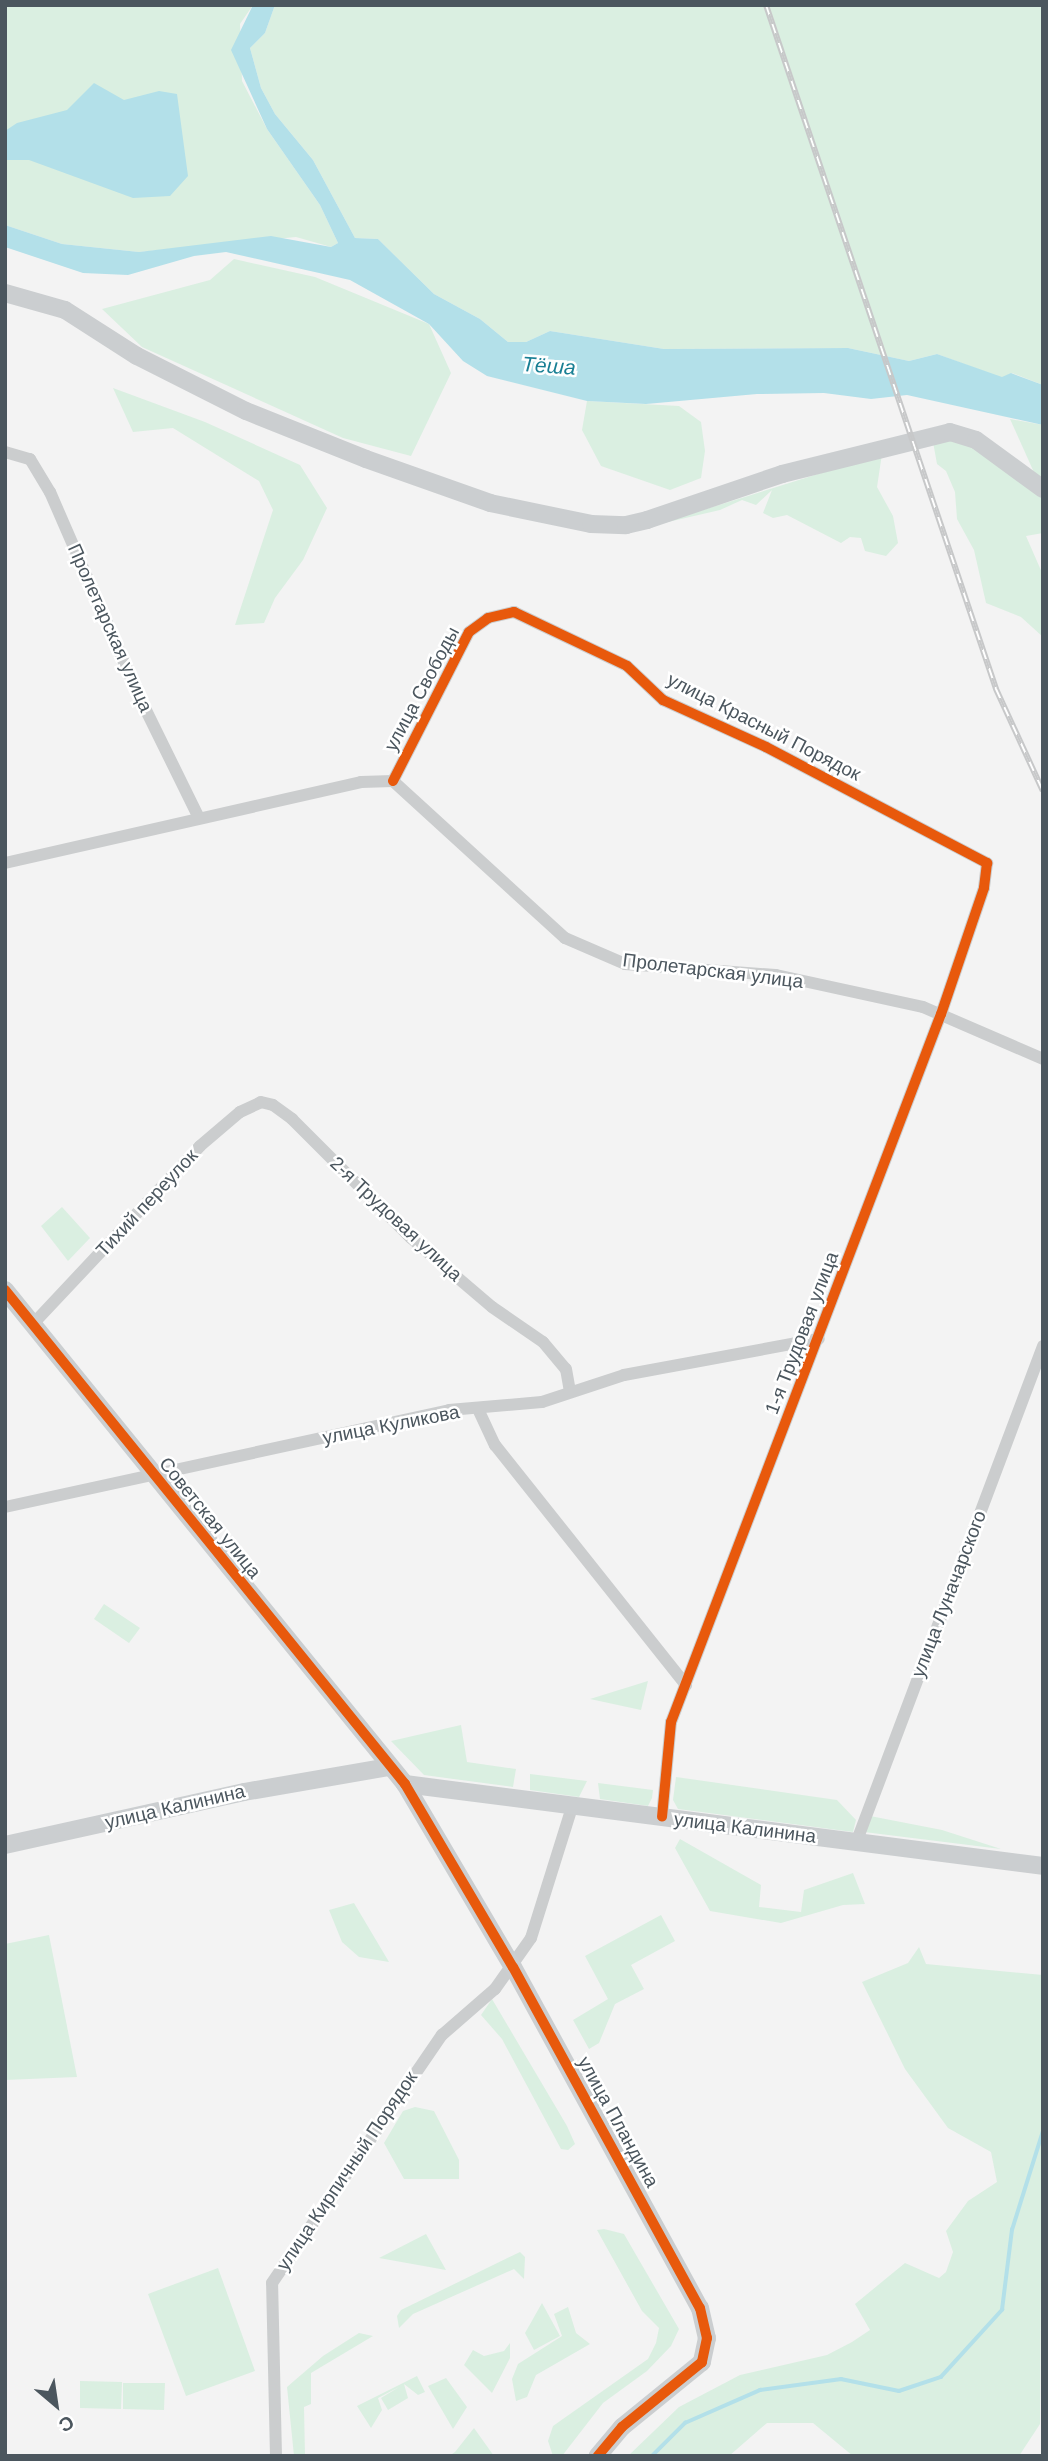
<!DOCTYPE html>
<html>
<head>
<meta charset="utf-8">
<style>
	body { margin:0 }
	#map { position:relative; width:1048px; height:2461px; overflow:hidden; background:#f3f3f3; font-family:Helvetica,sans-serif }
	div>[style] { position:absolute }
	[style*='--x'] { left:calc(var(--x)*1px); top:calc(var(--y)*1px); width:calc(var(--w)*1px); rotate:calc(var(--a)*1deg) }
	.green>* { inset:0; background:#daefe1 }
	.water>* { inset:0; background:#b3e0e9 }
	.stream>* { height:3.5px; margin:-1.75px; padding:0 1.75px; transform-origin:1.75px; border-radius:1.75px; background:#b3e0e9 }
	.street>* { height:12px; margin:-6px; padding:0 6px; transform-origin:6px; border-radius:6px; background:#cbcdce }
	.secondary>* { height:18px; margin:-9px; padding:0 9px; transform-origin:9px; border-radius:9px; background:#cbced0 }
	.rail>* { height:6px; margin-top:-3px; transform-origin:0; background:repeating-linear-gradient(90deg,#fff 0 10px,#c7c8c9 0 20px); box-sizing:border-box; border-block:2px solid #c7c8c9 }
	.cycleway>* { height:10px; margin:-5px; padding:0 5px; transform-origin:5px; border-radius:5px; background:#e8590c }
	span { translate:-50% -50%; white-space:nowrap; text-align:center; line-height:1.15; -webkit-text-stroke:5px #fff; paint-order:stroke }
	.street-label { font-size:19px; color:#4b565e }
	.water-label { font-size:21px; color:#197f94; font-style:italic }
	.frame { position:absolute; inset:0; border:7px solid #4b565e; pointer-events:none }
	.north { position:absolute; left:21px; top:2370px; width:70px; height:70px; -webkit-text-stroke:5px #fff; paint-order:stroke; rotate:151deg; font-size:19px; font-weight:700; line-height:28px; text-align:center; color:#4b565e }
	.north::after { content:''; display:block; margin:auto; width:24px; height:32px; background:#4b565e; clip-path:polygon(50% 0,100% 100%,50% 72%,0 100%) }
</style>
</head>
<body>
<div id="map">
	<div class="green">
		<i style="clip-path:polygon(5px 5px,253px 5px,240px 24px,242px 81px,267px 129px,320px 205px,338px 243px,331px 247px,296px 237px,139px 252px,62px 244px,5px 225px)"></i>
		<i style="clip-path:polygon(275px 5px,1043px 5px,1043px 385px,1012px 373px,1002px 378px,937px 354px,909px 361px,848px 348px,664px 349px,550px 331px,526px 342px,508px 342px,480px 319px,434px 294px,378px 239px,355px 238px,313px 160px,275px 114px,261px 88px,250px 48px,265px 33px)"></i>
		<i style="clip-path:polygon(234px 259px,315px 277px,429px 324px,451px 373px,411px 456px,343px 438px,142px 347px,102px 309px,210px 280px)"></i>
		<i style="clip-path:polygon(113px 388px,205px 422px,300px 465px,327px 508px,303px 560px,275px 598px,264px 623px,235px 625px,273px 510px,259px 481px,173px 428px,133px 432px)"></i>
		<i style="clip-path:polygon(587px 401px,679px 406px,701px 422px,705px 451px,701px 478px,670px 490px,601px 466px,582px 430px)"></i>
		<i style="clip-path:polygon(1010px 419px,1043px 425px,1043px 489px,1041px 488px)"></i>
		<i style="clip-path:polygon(939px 438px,968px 443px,1043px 494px,1043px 533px,1026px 536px,1043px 575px,1043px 637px,1021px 617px,986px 603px,974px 550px,957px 519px,955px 492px,946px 471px,937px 464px,933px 442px)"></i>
		<i style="clip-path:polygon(882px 454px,877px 487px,893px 516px,898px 543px,886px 556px,865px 551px,861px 538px,850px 537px,841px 543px,787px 515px,773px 518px,763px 513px,772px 490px,756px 505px,742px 500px,720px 510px,655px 525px)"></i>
		<i style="clip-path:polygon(62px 1207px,90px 1238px,68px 1261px,41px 1226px)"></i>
		<i style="clip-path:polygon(104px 1604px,140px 1628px,129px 1643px,94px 1619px)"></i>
		<i style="clip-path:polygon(648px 1681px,641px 1710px,590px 1699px)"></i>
		<i style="clip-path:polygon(461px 1725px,467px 1762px,516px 1769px,513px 1787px,424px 1775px,391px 1741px)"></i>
		<i style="clip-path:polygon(530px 1774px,587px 1781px,579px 1797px,530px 1790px)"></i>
		<i style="clip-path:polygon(676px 1777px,837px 1800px,856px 1820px,853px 1832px,678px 1809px,673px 1800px)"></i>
		<i style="clip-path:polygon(598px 1783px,653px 1790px,652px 1798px,648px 1806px,600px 1799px)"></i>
		<i style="clip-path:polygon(870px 1816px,942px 1830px,1001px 1849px,864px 1832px)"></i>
		<i style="clip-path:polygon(680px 1839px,761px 1885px,759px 1907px,801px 1912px,804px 1890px,853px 1873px,865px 1904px,843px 1905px,781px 1923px,710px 1911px,675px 1848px)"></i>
		<i style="clip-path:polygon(354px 1903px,389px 1962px,359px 1957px,342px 1942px,329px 1910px)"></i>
		<i style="clip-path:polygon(661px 1915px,675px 1941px,631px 1965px,644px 1989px,615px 2004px,599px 2043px,589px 2049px,573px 2020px,608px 1999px,585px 1956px)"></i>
		<i style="clip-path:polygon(49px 1935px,77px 2077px,5px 2080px,5px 1944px)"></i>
		<i style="clip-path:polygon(919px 1947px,926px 1964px,1043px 1975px,1040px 2424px,1019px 2456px,853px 2456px,813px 2423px,767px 2423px,729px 2456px,628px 2456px,679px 2407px,740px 2375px,827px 2355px,852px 2342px,870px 2330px,855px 2304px,905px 2263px,939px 2278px,946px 2272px,953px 2252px,946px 2231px,968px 2201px,997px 2182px,991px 2152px,948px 2128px,905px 2069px,862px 1982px,908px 1963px)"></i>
		<i style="clip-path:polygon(492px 1999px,567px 2126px,575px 2144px,568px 2150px,561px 2149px,502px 2039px,481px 2015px)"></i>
		<i style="clip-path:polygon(415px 2107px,434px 2111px,459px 2160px,459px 2179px,404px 2179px,384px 2143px,403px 2111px)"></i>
		<i style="clip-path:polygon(604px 2229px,624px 2234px,679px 2329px,671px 2346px,647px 2371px,603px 2403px,562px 2456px,553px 2456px,548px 2441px,553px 2426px,648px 2359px,656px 2343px,659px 2328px,642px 2311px,597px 2230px)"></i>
		<i style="clip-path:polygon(426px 2234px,446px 2270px,379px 2258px)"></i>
		<i style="clip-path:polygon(520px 2252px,525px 2257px,524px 2279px,514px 2269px,413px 2314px,399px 2328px,397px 2316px,401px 2310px)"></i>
		<i style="clip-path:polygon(218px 2268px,255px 2371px,186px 2396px,148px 2294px)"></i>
		<i style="clip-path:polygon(542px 2303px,560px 2336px,534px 2350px,525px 2333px)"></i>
		<i style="clip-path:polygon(568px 2307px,576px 2333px,590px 2344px,536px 2375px,527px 2397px,516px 2401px,512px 2379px,518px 2364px,562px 2336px,554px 2314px)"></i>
		<i style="clip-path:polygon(359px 2333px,373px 2336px,311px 2373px,311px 2404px,304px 2407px,305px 2456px,294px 2456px,287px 2387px,323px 2356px)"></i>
		<i style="clip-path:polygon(510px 2343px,510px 2358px,492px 2393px,464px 2365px,473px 2350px,484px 2356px,504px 2351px)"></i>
		<i style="clip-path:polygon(417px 2376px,425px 2392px,418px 2395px,404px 2384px,408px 2398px,388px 2410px,381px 2398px,399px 2387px,378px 2398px,382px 2410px,371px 2428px,357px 2406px)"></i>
		<i style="clip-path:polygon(446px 2378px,467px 2407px,453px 2429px,428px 2386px)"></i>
		<i style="clip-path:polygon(80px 2381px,122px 2382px,121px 2409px,80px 2408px)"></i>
		<i style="clip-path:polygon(123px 2383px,165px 2383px,164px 2410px,123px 2409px)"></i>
		<i style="clip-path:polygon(474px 2428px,494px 2456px,449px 2456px,455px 2452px)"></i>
	</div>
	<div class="water">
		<i style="clip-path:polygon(253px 5px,275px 5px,265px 33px,250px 48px,261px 88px,275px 114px,313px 160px,355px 238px,378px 239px,434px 294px,480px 319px,508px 342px,526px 342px,550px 331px,664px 349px,848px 348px,909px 361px,937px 354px,1002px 377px,1011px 373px,1043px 385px,1043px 425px,907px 395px,871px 399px,824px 393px,757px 394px,646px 404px,587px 401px,487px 376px,463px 361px,429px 324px,350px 280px,226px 252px,194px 256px,128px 275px,83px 273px,5px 247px,5px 225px,62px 244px,139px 252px,271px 236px,331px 247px,338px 243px,320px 205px,267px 129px,231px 50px)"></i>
		<i style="clip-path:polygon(94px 83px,124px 100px,159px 91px,177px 94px,188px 176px,170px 196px,133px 198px,29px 160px,5px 160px,5px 131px,17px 123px,67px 110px)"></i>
	</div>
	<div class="stream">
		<i style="--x:652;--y:2456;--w:47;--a:-45"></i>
		<i style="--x:685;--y:2423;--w:82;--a:-23.7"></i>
		<i style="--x:760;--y:2390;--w:82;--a:-7.7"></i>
		<i style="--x:841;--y:2379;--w:59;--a:11.7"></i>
		<i style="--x:899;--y:2391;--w:44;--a:-18.4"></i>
		<i style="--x:941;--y:2377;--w:91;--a:-47.7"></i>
		<i style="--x:1002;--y:2310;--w:81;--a:-82.9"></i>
		<i style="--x:1012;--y:2230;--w:104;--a:-72.6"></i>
	</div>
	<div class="street">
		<i style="--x:5;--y:452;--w:26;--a:16"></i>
		<i style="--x:30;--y:459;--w:39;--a:59"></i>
		<i style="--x:50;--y:492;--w:220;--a:66.5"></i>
		<i style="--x:138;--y:694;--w:138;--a:63.8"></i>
		<i style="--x:393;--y:781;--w:167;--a:-63"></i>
		<i style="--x:469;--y:632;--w:24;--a:-36"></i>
		<i style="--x:488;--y:618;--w:27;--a:-13"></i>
		<i style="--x:514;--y:612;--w:125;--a:25.5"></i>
		<i style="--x:627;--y:666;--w:50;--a:43.4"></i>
		<i style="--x:663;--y:700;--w:113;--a:24.5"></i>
		<i style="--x:766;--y:747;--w:250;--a:27.7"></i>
		<i style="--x:987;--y:863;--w:25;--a:97"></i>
		<i style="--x:984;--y:888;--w:133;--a:108.8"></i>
		<i style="--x:941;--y:1014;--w:758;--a:110.87"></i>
		<i style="--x:671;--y:1722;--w:95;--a:95.4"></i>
		<i style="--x:393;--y:781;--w:233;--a:42.4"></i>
		<i style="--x:565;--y:938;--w:65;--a:23.4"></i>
		<i style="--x:625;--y:964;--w:151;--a:4.2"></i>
		<i style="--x:776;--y:975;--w:150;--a:12.3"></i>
		<i style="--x:923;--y:1007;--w:131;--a:23.4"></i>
		<i style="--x:5;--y:863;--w:365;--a:-12.8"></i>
		<i style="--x:361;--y:782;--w:32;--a:-2"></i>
		<i style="--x:33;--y:1324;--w:244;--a:-46.8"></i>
		<i style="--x:200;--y:1146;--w:52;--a:-40.4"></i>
		<i style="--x:240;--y:1112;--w:23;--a:-25"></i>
		<i style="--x:261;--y:1102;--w:12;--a:14"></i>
		<i style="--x:273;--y:1105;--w:24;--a:36"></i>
		<i style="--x:292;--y:1119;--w:168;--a:45"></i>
		<i style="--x:411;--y:1238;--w:106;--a:40.4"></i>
		<i style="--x:492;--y:1307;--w:62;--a:34.5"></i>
		<i style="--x:543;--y:1342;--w:35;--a:50"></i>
		<i style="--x:566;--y:1369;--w:22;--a:80"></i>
		<i style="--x:478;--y:1409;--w:40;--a:65"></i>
		<i style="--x:495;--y:1445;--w:307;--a:51.5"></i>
		<i style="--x:5;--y:1507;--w:454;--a:-12.3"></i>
		<i style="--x:449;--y:1410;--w:93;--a:-4.9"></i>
		<i style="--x:542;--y:1402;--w:86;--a:-18.2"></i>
		<i style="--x:624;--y:1375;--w:198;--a:-10.5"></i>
		<i style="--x:856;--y:1843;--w:531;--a:-69.38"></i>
		<i style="--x:276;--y:2456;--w:173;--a:-91.3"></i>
		<i style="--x:272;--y:2283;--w:301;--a:-55.6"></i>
		<i style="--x:442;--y:2035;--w:70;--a:-41"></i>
		<i style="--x:495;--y:1989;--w:62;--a:-54.8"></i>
		<i style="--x:531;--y:1938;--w:140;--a:-72.6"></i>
	</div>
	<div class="secondary">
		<i style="--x:5;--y:293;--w:62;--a:15.8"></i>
		<i style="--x:65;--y:310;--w:85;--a:32.6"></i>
		<i style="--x:137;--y:356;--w:122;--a:26.8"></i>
		<i style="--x:246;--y:411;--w:129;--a:21.8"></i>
		<i style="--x:366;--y:459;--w:132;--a:19.5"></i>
		<i style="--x:490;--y:503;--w:103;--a:11.7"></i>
		<i style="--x:591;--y:524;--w:35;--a:2"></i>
		<i style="--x:626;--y:525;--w:22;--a:-13"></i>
		<i style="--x:647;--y:520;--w:143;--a:-18.8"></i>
		<i style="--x:782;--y:474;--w:173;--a:-14"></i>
		<i style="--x:950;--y:432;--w:27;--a:17"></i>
		<i style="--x:976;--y:440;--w:83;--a:36.2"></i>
		<i style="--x:5;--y:1290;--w:636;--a:51"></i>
		<i style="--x:405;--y:1784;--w:212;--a:59.5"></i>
		<i style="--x:513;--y:1967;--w:389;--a:61.3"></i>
		<i style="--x:700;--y:2308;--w:31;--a:77"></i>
		<i style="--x:707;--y:2338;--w:25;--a:102"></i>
		<i style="--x:702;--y:2362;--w:103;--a:140.9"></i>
		<i style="--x:622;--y:2427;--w:38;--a:130"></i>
		<i style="--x:405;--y:1784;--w:643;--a:7.32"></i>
		<i style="--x:5;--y:1845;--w:245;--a:-12.5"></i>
		<i style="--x:244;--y:1792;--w:146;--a:-9.8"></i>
	</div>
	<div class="rail">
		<i style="--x:766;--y:5;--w:722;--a:71.41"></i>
		<i style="--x:996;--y:689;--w:112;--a:65.3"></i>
	</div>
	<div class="cycleway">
		<i style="--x:393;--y:781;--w:167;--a:-63"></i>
		<i style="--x:469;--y:632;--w:24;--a:-36"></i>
		<i style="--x:488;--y:618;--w:27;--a:-13"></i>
		<i style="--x:514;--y:612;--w:125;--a:25.5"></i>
		<i style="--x:627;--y:666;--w:50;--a:43.4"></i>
		<i style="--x:663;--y:700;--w:113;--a:24.5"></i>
		<i style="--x:766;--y:747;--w:250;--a:27.7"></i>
		<i style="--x:987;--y:863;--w:25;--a:97"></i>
		<i style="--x:984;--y:888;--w:133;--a:108.8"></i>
		<i style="--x:941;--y:1014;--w:758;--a:110.87"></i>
		<i style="--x:671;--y:1722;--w:95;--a:95.4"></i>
		<i style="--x:5;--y:1290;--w:636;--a:51"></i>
		<i style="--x:405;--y:1784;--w:212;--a:59.5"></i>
		<i style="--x:513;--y:1967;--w:389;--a:61.3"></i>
		<i style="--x:700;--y:2308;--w:31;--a:77"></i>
		<i style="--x:707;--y:2338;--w:25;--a:102"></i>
		<i style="--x:702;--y:2362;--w:103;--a:140.9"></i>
		<i style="--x:622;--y:2427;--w:38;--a:130"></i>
	</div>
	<div class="street-label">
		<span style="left:110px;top:628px;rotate:66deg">Пролетарская улица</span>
		<span style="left:422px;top:689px;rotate:-62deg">улица Свободы</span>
		<span style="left:764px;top:727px;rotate:27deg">улица Красный Порядок</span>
		<span style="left:713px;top:971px;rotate:7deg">Пролетарская улица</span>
		<span style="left:147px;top:1203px;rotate:-47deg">Тихий переулок</span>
		<span style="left:396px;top:1219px;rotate:43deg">2-я Трудовая улица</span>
		<span style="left:802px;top:1333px;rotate:-69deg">1-я Трудовая улица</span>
		<span style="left:391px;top:1425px;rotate:-11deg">улица Куликова</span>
		<span style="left:210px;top:1518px;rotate:51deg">Советская улица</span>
		<span style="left:949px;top:1594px;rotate:-69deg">улица Луначарского</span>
		<span style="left:175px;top:1807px;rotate:-13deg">улица Калинина</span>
		<span style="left:745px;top:1828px;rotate:7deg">улица Калинина</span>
		<span style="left:618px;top:2122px;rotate:61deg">улица Пландина</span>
		<span style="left:347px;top:2171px;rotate:-56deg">улица Кирпичный Порядок</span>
	</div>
	<div class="water-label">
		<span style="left:549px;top:366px;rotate:4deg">Тёша</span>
	</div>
	<div class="frame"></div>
	<div class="north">С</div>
</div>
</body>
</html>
